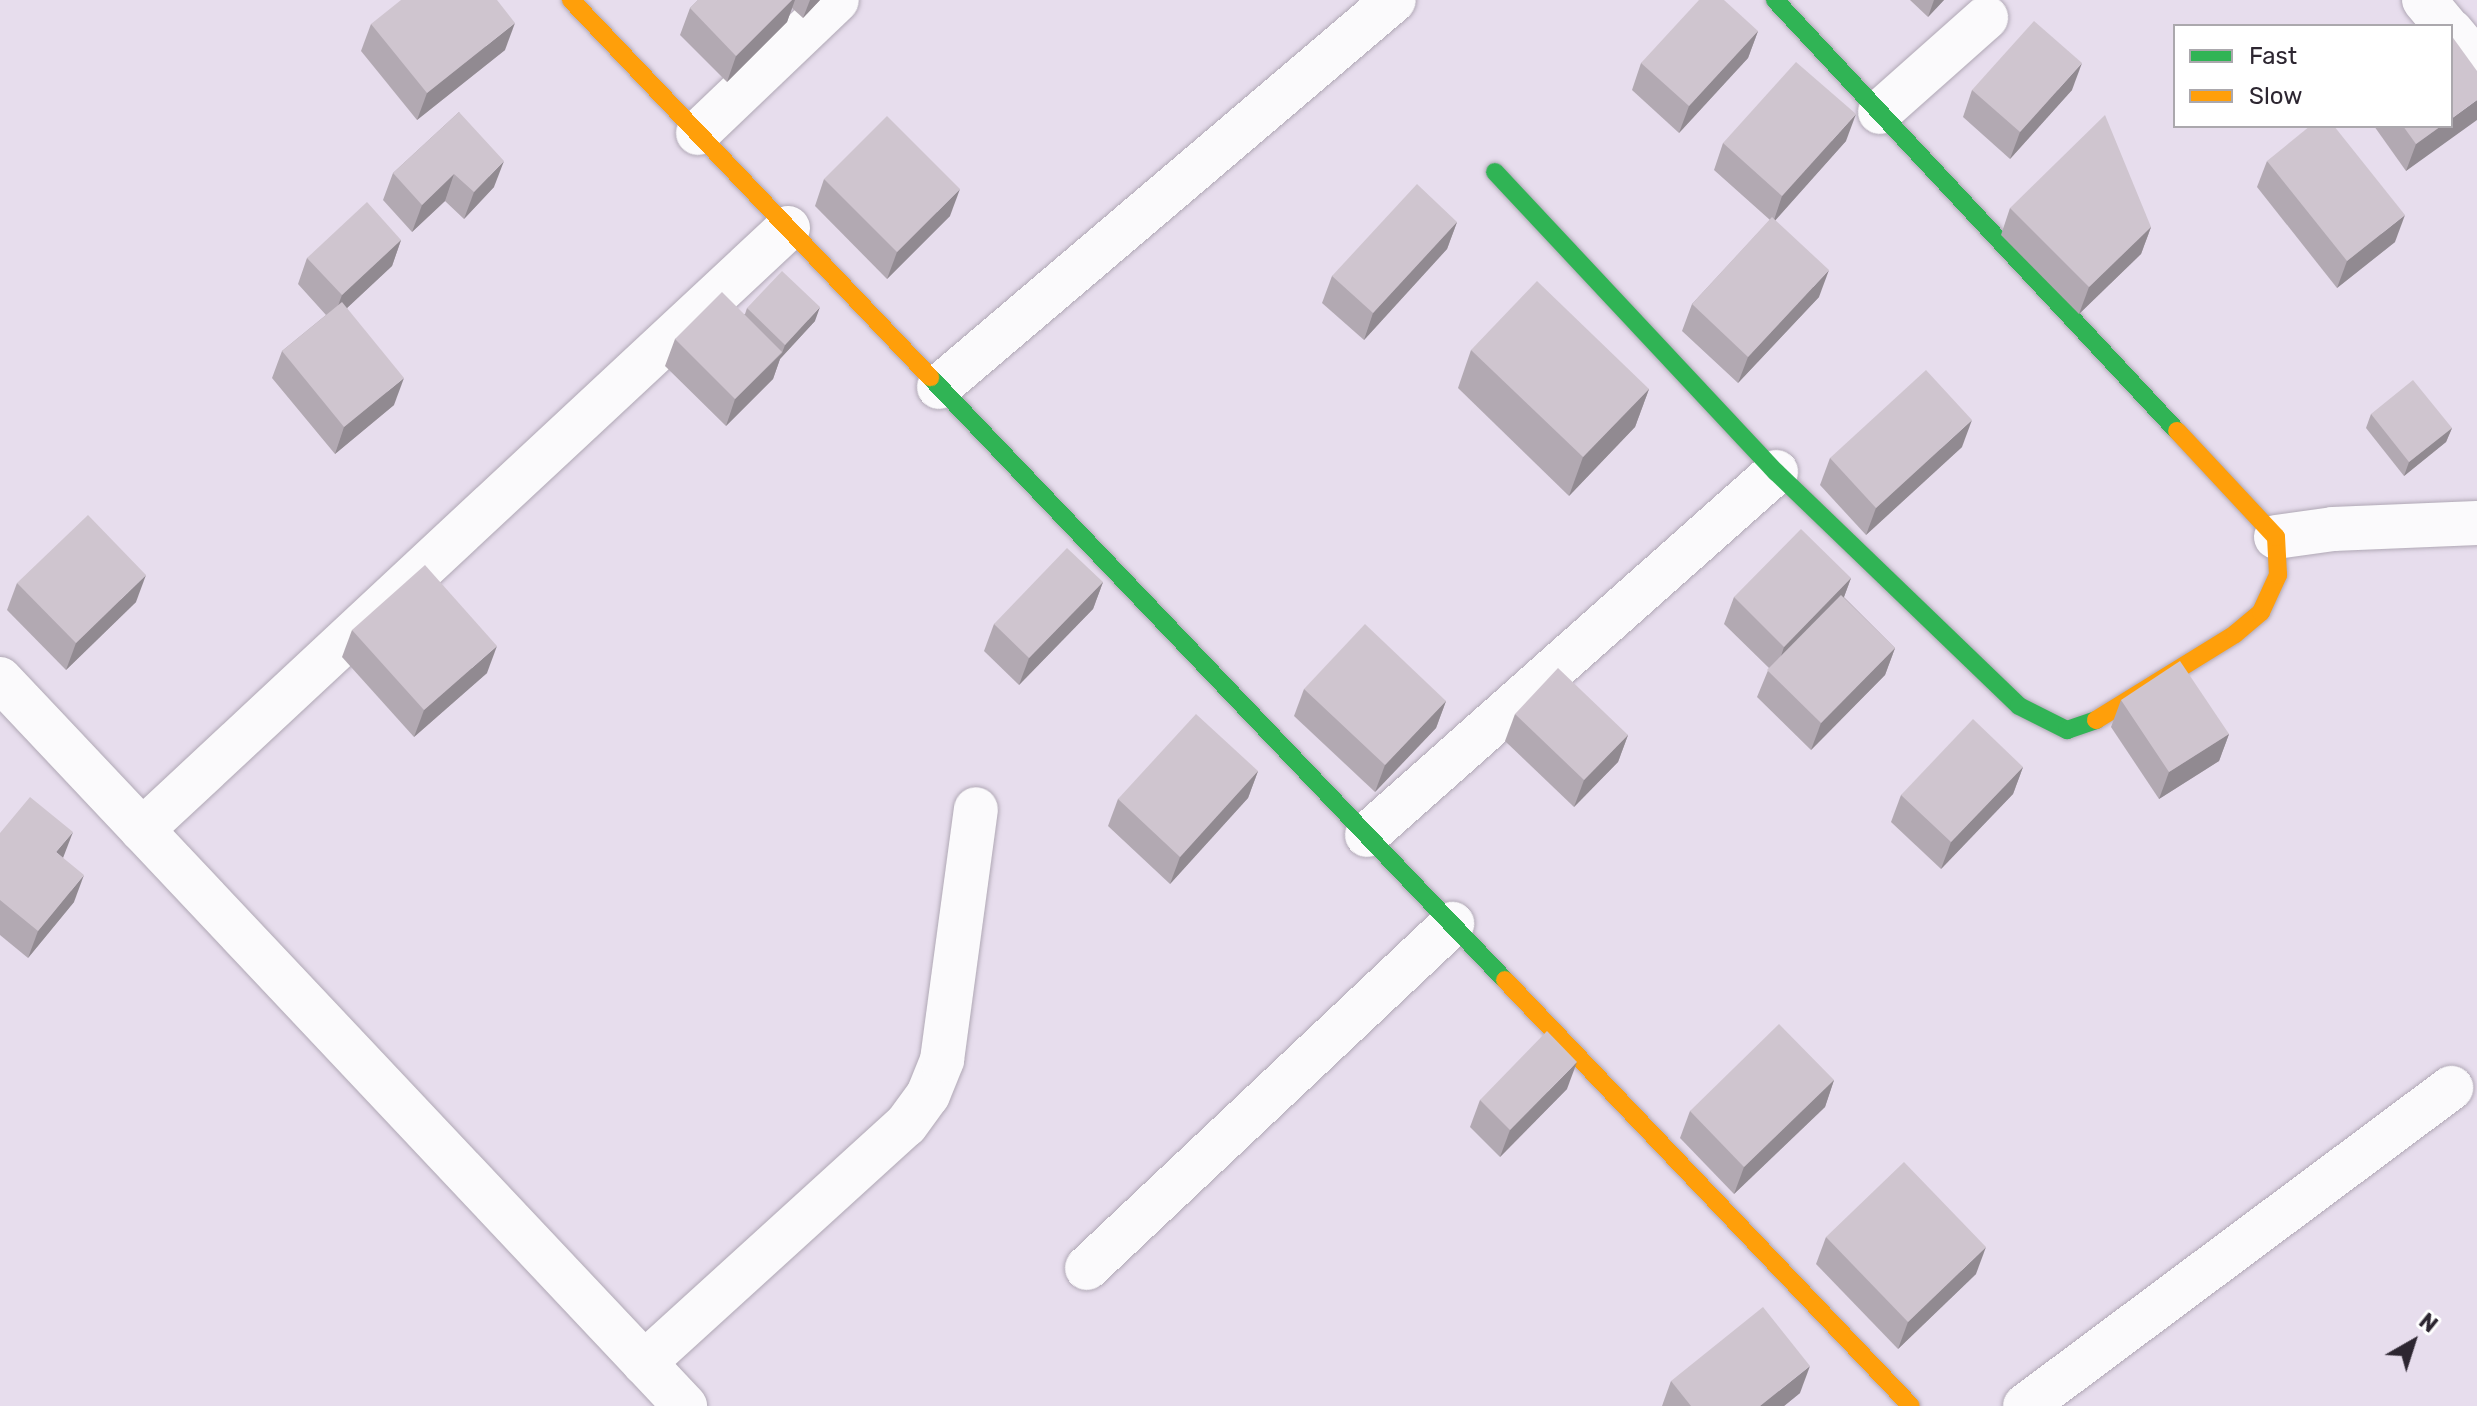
<!DOCTYPE html>
<html>
<head>
<meta charset="utf-8">
<style>
	body { margin:0 }
	#map { position:relative; width:2477px; height:1406px; overflow:hidden; background:#e7dded; font-family:Rubik,sans-serif }
	div>[style] { position:absolute }
	[style*='--x'] { left:calc(var(--x)*1px); top:calc(var(--y)*1px); width:calc(var(--w)*1px); rotate:calc(var(--a)*1deg) }
	.roads { filter:drop-shadow(0 0 2px #b0a8b5) drop-shadow(0 0 2px #b0a8b5) }
	.street>* { height:44px; margin:-22px; padding:0 22px; transform-origin:22px; border-radius:22px; background:#fbfafc }
	.fast>* { height:18px; margin:-9px; padding:0 9px; transform-origin:9px; border-radius:9px; background:#30b455 }
	.slow>* { height:18px; margin:-9px; padding:0 9px; transform-origin:9px; border-radius:9px; background:#ff9f0a }
	.wall>* { inset:0; background:#b2a9b2 }
	.shaded-wall>* { inset:0; background:#918a91 }
	.building>* { inset:0; background:#cfc5cf }
	span { translate:-50% -50%; white-space:nowrap; text-align:center; line-height:1.15; -webkit-text-stroke:7px #fff; paint-order:stroke }
	.legend { position:absolute; left:2173px; top:24px; width:280px; height:104px; box-sizing:border-box; background:#fff; border:2px solid #aba8ad; margin:0; padding:10px 14px; list-style:none; font-size:24px; color:#2d2631 }
	.legend li { display:flex; align-items:center; gap:16px; height:40px }
	.legend b { width:40px; border:2px solid #aba8ad }
	.north { position:absolute; left:2373px; top:1302px; width:80px; height:80px; -webkit-text-stroke:6px #fff; paint-order:stroke; rotate:39deg; font-size:22px; font-weight:700; line-height:32px; text-align:center; color:#2d2631 }
	.north::after { content:''; display:block; margin:auto; width:28px; height:36px; background:#2d2631; clip-path:polygon(50% 0,100% 100%,50% 72%,0 100%) }
</style>
</head>
<body>
<div id="map">
	<div class="roads">
		<div class="street">
			<i style="--x:2424;--y:0;--w:34;--a:50"></i>
			<i style="--x:2451;--y:31;--w:40;--a:50"></i>
			<i style="--x:1880;--y:112;--w:142;--a:-41.6"></i>
			<i style="--x:698;--y:133;--w:192;--a:-43.7"></i>
			<i style="--x:939;--y:387;--w:597;--a:-40.38"></i>
			<i style="--x:2276;--y:537;--w:58;--a:-8"></i>
			<i style="--x:2333;--y:529;--w:144;--a:-2.4"></i>
			<i style="--x:0;--y:679;--w:999;--a:46.7"></i>
			<i style="--x:142;--y:830;--w:883;--a:-42.98"></i>
			<i style="--x:1367;--y:835;--w:547;--a:-41.59"></i>
			<i style="--x:1087;--y:1268;--w:502;--a:-43.3"></i>
			<i style="--x:644;--y:1363;--w:354;--a:-42.3"></i>
			<i style="--x:906;--y:1125;--w:37;--a:-54"></i>
			<i style="--x:928;--y:1095;--w:38;--a:-68"></i>
			<i style="--x:942;--y:1060;--w:253;--a:-82.3"></i>
			<i style="--x:2025;--y:1406;--w:532;--a:-36.74"></i>
		</div>
		<div class="fast">
			<i style="--x:1775;--y:0;--w:589;--a:46.99"></i>
			<i style="--x:1495;--y:172;--w:411;--a:46.9"></i>
			<i style="--x:1776;--y:472;--w:337;--a:43.9"></i>
			<i style="--x:2019;--y:706;--w:54;--a:26.6"></i>
			<i style="--x:2067;--y:730;--w:31;--a:-19"></i>
			<i style="--x:930;--y:377;--w:833;--a:46.36"></i>
		</div>
		<div class="slow">
			<i style="--x:571;--y:0;--w:521;--a:46.4"></i>
			<i style="--x:2096;--y:720;--w:163;--a:-31.7"></i>
			<i style="--x:2235;--y:634;--w:34;--a:-40"></i>
			<i style="--x:2261;--y:612;--w:41;--a:-65.3"></i>
			<i style="--x:2278;--y:575;--w:38;--a:-93"></i>
			<i style="--x:2276;--y:537;--w:145;--a:-133"></i>
			<i style="--x:1505;--y:980;--w:588;--a:46.38"></i>
		</div>
	</div>
	<div class="wall">
		<i style="clip-path:polygon(698px 0,820px 0,803px 18px,792px 8px,787px 22px,727px 82px,680px 35px,690px 8px)"></i>
		<i style="clip-path:polygon(1910px 0,1944px 0,1928px 17px)"></i>
		<i style="clip-path:polygon(371px 24px,505px 50px,417px 120px,361px 51px)"></i>
		<i style="clip-path:polygon(1758px 31px,1748px 58px,1679px 133px,1632px 90px,1641px 63px)"></i>
		<i style="clip-path:polygon(1972px 90px,2072px 90px,2010px 159px,1963px 117px)"></i>
		<i style="clip-path:polygon(459px 112px,494px 187px,464px 219px,445px 201px,412px 232px,383px 200px,393px 173px)"></i>
		<i style="clip-path:polygon(2374px 126px,2451px 126px,2406px 171px)"></i>
		<i style="clip-path:polygon(1846px 141px,1775px 220px,1819px 297px,1738px 383px,1682px 331px,1692px 304px,1770px 220px,1714px 170px,1723px 143px)"></i>
		<i style="clip-path:polygon(2267px 161px,2395px 242px,2337px 288px,2257px 187px)"></i>
		<i style="clip-path:polygon(824px 179px,950px 216px,887px 279px,815px 206px)"></i>
		<i style="clip-path:polygon(2010px 208px,2151px 227px,2141px 254px,2079px 314px,2001px 235px)"></i>
		<i style="clip-path:polygon(1457px 222px,1447px 249px,1364px 340px,1322px 303px,1332px 276px)"></i>
		<i style="clip-path:polygon(401px 240px,392px 266px,347px 308px,394px 405px,335px 454px,272px 378px,282px 351px,326px 315px,298px 284px,307px 258px)"></i>
		<i style="clip-path:polygon(747px 308px,815px 321px,780px 359px,773px 379px,726px 426px,665px 366px,675px 339px,745px 314px)"></i>
		<i style="clip-path:polygon(1471px 350px,1649px 389px,1635px 427px,1569px 496px,1458px 388px)"></i>
		<i style="clip-path:polygon(2371px 414px,2452px 428px,2446px 442px,2404px 476px,2366px 428px)"></i>
		<i style="clip-path:polygon(1962px 447px,1866px 535px,1820px 485px,1830px 458px)"></i>
		<i style="clip-path:polygon(1851px 578px,1844px 597px,1895px 648px,1885px 675px,1811px 750px,1757px 697px,1769px 668px,1724px 624px,1734px 597px)"></i>
		<i style="clip-path:polygon(1103px 582px,1093px 609px,1019px 685px,984px 651px,994px 624px)"></i>
		<i style="clip-path:polygon(17px 583px,136px 602px,66px 670px,7px 610px)"></i>
		<i style="clip-path:polygon(352px 630px,487px 673px,414px 737px,342px 657px)"></i>
		<i style="clip-path:polygon(1304px 689px,1446px 701px,1436px 728px,1375px 792px,1294px 716px)"></i>
		<i style="clip-path:polygon(2121px 700px,2229px 734px,2219px 761px,2159px 799px,2111px 727px)"></i>
		<i style="clip-path:polygon(1515px 714px,1628px 735px,1618px 762px,1574px 807px,1505px 741px)"></i>
		<i style="clip-path:polygon(2023px 767px,2013px 794px,1941px 869px,1891px 822px,1901px 795px)"></i>
		<i style="clip-path:polygon(1258px 771px,1248px 798px,1170px 884px,1108px 826px,1118px 799px)"></i>
		<i style="clip-path:polygon(0 833px,63px 858px,74px 902px,28px 958px,0 935px)"></i>
		<i style="clip-path:polygon(1834px 1080px,1825px 1107px,1734px 1194px,1680px 1138px,1690px 1111px)"></i>
		<i style="clip-path:polygon(1567px 1089px,1500px 1157px,1470px 1127px,1480px 1100px)"></i>
		<i style="clip-path:polygon(1826px 1237px,1976px 1274px,1898px 1349px,1816px 1264px)"></i>
		<i style="clip-path:polygon(1671px 1381px,1800px 1393px,1784px 1406px,1662px 1406px)"></i>
	</div>
	<div class="shaded-wall">
		<i style="clip-path:polygon(792px 0,795px 0,787px 22px,727px 82px,736px 56px)"></i>
		<i style="clip-path:polygon(810px 0,820px 0,803px 18px)"></i>
		<i style="clip-path:polygon(1934px 0,1944px 0,1928px 17px)"></i>
		<i style="clip-path:polygon(515px 23px,505px 50px,417px 120px,427px 93px)"></i>
		<i style="clip-path:polygon(1758px 31px,1748px 58px,1679px 133px,1689px 106px)"></i>
		<i style="clip-path:polygon(2082px 63px,2072px 90px,2010px 159px,2020px 132px)"></i>
		<i style="clip-path:polygon(2477px 100px,2477px 120px,2406px 171px,2416px 144px,2441px 126px,2451px 126px,2451px 119px)"></i>
		<i style="clip-path:polygon(1856px 114px,1846px 141px,1773px 223px,1782px 196px)"></i>
		<i style="clip-path:polygon(504px 161px,494px 187px,464px 219px,474px 192px)"></i>
		<i style="clip-path:polygon(454px 174px,445px 201px,412px 232px,422px 205px)"></i>
		<i style="clip-path:polygon(960px 189px,950px 216px,887px 279px,897px 252px)"></i>
		<i style="clip-path:polygon(2405px 215px,2395px 242px,2337px 288px,2347px 261px)"></i>
		<i style="clip-path:polygon(1457px 222px,1447px 249px,1364px 340px,1373px 313px)"></i>
		<i style="clip-path:polygon(2151px 227px,2141px 254px,2079px 314px,2089px 287px)"></i>
		<i style="clip-path:polygon(401px 240px,392px 266px,332px 322px,342px 295px)"></i>
		<i style="clip-path:polygon(1829px 270px,1819px 297px,1738px 383px,1748px 357px)"></i>
		<i style="clip-path:polygon(820px 307px,815px 321px,780px 359px,773px 379px,726px 426px,735px 399px,782px 353px,785px 345px)"></i>
		<i style="clip-path:polygon(404px 378px,394px 405px,335px 454px,344px 427px)"></i>
		<i style="clip-path:polygon(1649px 389px,1635px 427px,1569px 496px,1583px 457px)"></i>
		<i style="clip-path:polygon(1972px 420px,1962px 447px,1866px 535px,1876px 508px)"></i>
		<i style="clip-path:polygon(2452px 428px,2446px 442px,2404px 476px,2409px 462px)"></i>
		<i style="clip-path:polygon(146px 575px,136px 602px,66px 670px,76px 643px)"></i>
		<i style="clip-path:polygon(1851px 578px,1841px 605px,1775px 674px,1784px 647px)"></i>
		<i style="clip-path:polygon(1103px 582px,1093px 609px,1019px 685px,1029px 658px)"></i>
		<i style="clip-path:polygon(497px 646px,487px 673px,414px 737px,424px 710px)"></i>
		<i style="clip-path:polygon(1895px 648px,1885px 675px,1811px 750px,1821px 723px)"></i>
		<i style="clip-path:polygon(1446px 701px,1436px 728px,1375px 792px,1385px 765px)"></i>
		<i style="clip-path:polygon(2229px 734px,2219px 761px,2159px 799px,2169px 772px)"></i>
		<i style="clip-path:polygon(1628px 735px,1618px 762px,1574px 807px,1584px 780px)"></i>
		<i style="clip-path:polygon(2023px 767px,2013px 794px,1941px 869px,1951px 842px)"></i>
		<i style="clip-path:polygon(1258px 771px,1248px 798px,1170px 884px,1180px 857px)"></i>
		<i style="clip-path:polygon(73px 832px,63px 858px,56px 852px)"></i>
		<i style="clip-path:polygon(84px 875px,74px 902px,28px 958px,38px 931px)"></i>
		<i style="clip-path:polygon(1577px 1062px,1567px 1089px,1500px 1157px,1510px 1130px)"></i>
		<i style="clip-path:polygon(1834px 1080px,1825px 1107px,1734px 1194px,1744px 1167px)"></i>
		<i style="clip-path:polygon(1986px 1247px,1976px 1274px,1898px 1349px,1908px 1322px)"></i>
		<i style="clip-path:polygon(1810px 1366px,1800px 1393px,1784px 1406px,1760px 1406px)"></i>
	</div>
	<div class="building">
		<i style="clip-path:polygon(401px 0,497px 0,515px 23px,427px 93px,371px 24px)"></i>
		<i style="clip-path:polygon(698px 0,792px 0,736px 56px,690px 8px)"></i>
		<i style="clip-path:polygon(1699px 0,1724px 0,1758px 31px,1689px 106px,1641px 63px)"></i>
		<i style="clip-path:polygon(2034px 21px,2082px 63px,2020px 132px,1972px 90px)"></i>
		<i style="clip-path:polygon(2451px 35px,2477px 71px,2477px 100px,2451px 119px)"></i>
		<i style="clip-path:polygon(1796px 62px,1856px 114px,1782px 196px,1723px 143px)"></i>
		<i style="clip-path:polygon(459px 112px,504px 161px,474px 192px,454px 174px,422px 205px,393px 173px)"></i>
		<i style="clip-path:polygon(2105px 115px,2151px 227px,2089px 287px,2010px 208px)"></i>
		<i style="clip-path:polygon(887px 116px,960px 189px,897px 252px,824px 179px)"></i>
		<i style="clip-path:polygon(2310px 126px,2334px 126px,2405px 215px,2347px 261px,2267px 161px)"></i>
		<i style="clip-path:polygon(2403px 126px,2441px 126px,2416px 144px)"></i>
		<i style="clip-path:polygon(1417px 184px,1457px 222px,1373px 313px,1332px 276px)"></i>
		<i style="clip-path:polygon(367px 202px,401px 240px,342px 295px,307px 258px)"></i>
		<i style="clip-path:polygon(1772px 217px,1829px 270px,1748px 357px,1692px 304px)"></i>
		<i style="clip-path:polygon(782px 271px,820px 307px,785px 345px,747px 308px)"></i>
		<i style="clip-path:polygon(1537px 281px,1649px 389px,1583px 457px,1471px 350px)"></i>
		<i style="clip-path:polygon(722px 292px,782px 352px,735px 399px,675px 339px)"></i>
		<i style="clip-path:polygon(342px 302px,404px 378px,344px 427px,282px 351px)"></i>
		<i style="clip-path:polygon(1926px 370px,1972px 420px,1876px 508px,1830px 458px)"></i>
		<i style="clip-path:polygon(2413px 380px,2452px 428px,2409px 462px,2371px 414px)"></i>
		<i style="clip-path:polygon(88px 515px,146px 575px,76px 643px,17px 583px)"></i>
		<i style="clip-path:polygon(1801px 529px,1851px 578px,1784px 647px,1734px 597px)"></i>
		<i style="clip-path:polygon(1067px 548px,1103px 582px,1029px 658px,994px 624px)"></i>
		<i style="clip-path:polygon(425px 565px,497px 646px,424px 710px,352px 630px)"></i>
		<i style="clip-path:polygon(1841px 595px,1895px 648px,1821px 723px,1767px 670px)"></i>
		<i style="clip-path:polygon(1365px 624px,1446px 701px,1385px 765px,1304px 689px)"></i>
		<i style="clip-path:polygon(2180px 661px,2229px 734px,2169px 772px,2121px 700px)"></i>
		<i style="clip-path:polygon(1558px 668px,1628px 735px,1584px 780px,1515px 714px)"></i>
		<i style="clip-path:polygon(1196px 714px,1258px 771px,1180px 857px,1118px 799px)"></i>
		<i style="clip-path:polygon(1973px 719px,2023px 767px,1951px 842px,1901px 795px)"></i>
		<i style="clip-path:polygon(30px 797px,73px 832px,56px 852px,84px 875px,38px 931px,0 900px,0 833px)"></i>
		<i style="clip-path:polygon(1779px 1024px,1834px 1080px,1744px 1167px,1690px 1111px)"></i>
		<i style="clip-path:polygon(1547px 1031px,1577px 1062px,1510px 1130px,1480px 1100px)"></i>
		<i style="clip-path:polygon(1904px 1162px,1986px 1247px,1908px 1322px,1826px 1237px)"></i>
		<i style="clip-path:polygon(1763px 1307px,1810px 1366px,1760px 1406px,1691px 1406px,1671px 1381px)"></i>
	</div>
	<ul class="legend">
	<li><b style="height:10px;background:#30b455"></b>Fast</li>
	<li><b style="height:10px;background:#ff9f0a"></b>Slow</li>
	</ul>
	<div class="north">N</div>
</div>
</body>
</html>
